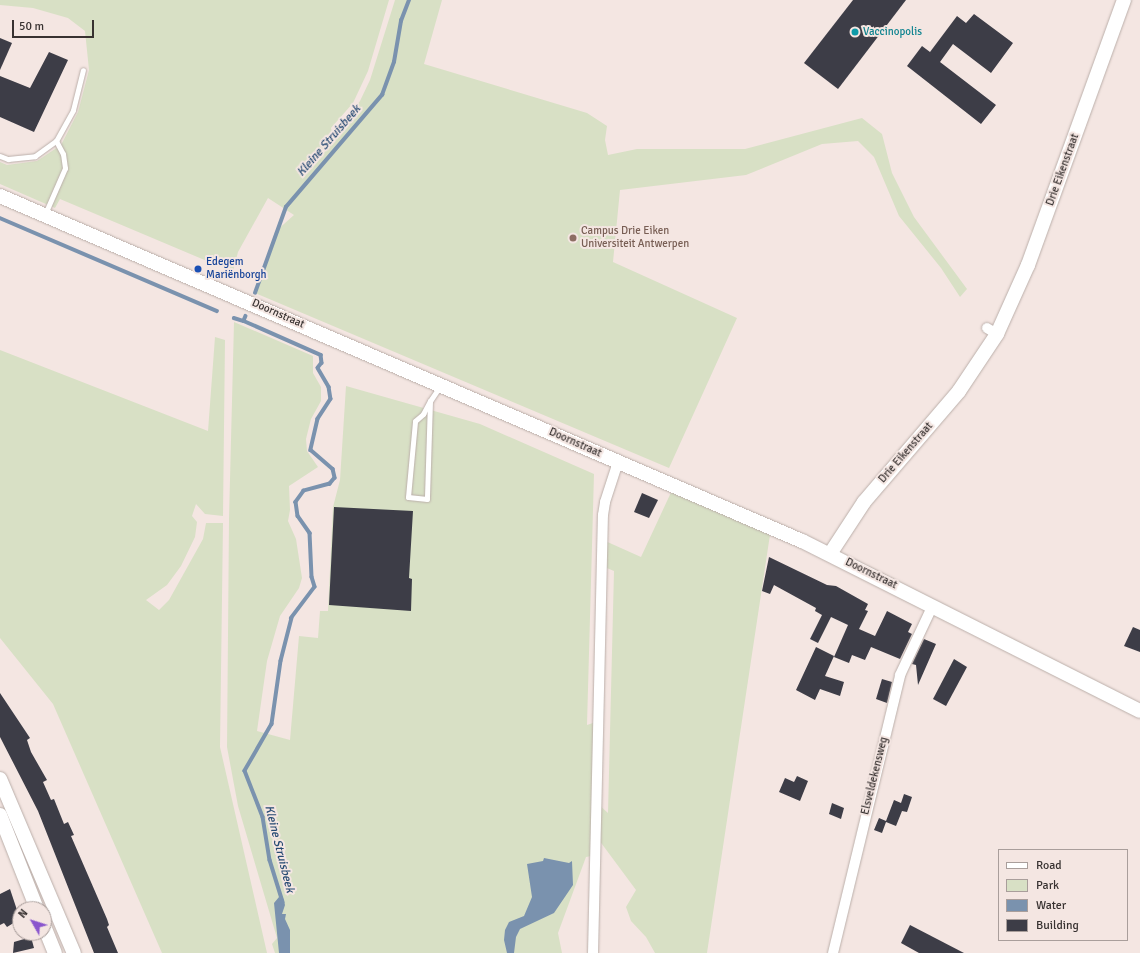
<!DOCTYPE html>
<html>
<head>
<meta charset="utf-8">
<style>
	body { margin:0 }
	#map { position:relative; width:1140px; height:953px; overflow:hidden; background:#f4e6e2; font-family:Signika,sans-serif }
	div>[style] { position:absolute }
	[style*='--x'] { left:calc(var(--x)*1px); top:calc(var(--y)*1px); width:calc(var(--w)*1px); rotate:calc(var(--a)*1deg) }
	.green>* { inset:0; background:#d8e0c5 }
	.water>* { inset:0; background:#7a92ae }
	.stream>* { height:3.5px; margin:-1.75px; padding:0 1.75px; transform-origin:1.75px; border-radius:1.75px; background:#7a92ae }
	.building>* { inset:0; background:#3d3d47 }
	.roads { filter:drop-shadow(0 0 1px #bbafaa) drop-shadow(0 0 1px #bbafaa) }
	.lane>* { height:5px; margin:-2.5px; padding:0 2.5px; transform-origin:2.5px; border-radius:2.5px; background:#fff }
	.street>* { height:10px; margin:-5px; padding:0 5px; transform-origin:5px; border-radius:5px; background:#fff }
	.secondary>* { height:14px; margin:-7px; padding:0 7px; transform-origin:7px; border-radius:7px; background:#fff }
	.dots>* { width:11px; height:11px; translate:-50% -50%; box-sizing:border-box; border:2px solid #f4e6e2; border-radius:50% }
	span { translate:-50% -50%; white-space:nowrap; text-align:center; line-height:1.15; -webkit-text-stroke:4px #f4e6e2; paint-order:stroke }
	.culture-label { font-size:11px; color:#0d838f }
	.left { translate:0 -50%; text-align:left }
	.street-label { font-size:11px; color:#383231 }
	.education-label { font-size:11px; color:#785e54 }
	.transit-label { font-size:11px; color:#164399 }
	.water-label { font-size:12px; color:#264a73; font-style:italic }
	.legend { position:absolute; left:998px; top:849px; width:130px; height:92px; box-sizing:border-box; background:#f4e6e2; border:1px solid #a99e9b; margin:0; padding:5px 7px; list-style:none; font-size:12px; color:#383231 }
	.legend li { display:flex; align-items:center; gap:8px; height:20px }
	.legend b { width:20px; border:1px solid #a99e9b }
	.north { position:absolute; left:12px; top:901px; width:40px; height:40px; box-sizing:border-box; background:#f4e6e2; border:1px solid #a99e9b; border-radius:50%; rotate:309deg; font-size:11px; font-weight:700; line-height:16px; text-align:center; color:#383231 }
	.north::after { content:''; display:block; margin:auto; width:14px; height:18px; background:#8955cd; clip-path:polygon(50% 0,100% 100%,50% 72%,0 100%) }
	.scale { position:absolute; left:12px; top:20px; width:82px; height:18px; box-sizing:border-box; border:2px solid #383231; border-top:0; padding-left:5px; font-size:12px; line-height:14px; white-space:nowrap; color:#383231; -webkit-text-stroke:3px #f4e6e2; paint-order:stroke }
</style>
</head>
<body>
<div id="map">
	<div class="green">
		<i style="clip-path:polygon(0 0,389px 0,368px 71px,353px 103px,331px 128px,333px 137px,360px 101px,370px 80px,395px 0,442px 0,424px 64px,587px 113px,607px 126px,605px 140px,608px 155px,637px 149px,745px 149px,862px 118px,882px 134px,892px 173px,914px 217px,967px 289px,960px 297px,941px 268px,899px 216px,874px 157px,858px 141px,822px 144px,746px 175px,620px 190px,613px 262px,737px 318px,669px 468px,255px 293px,275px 232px,294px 215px,268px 198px,238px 252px,233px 272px,60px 199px,55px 208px,0 184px,0 162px,7px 165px,37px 161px,61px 145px,78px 112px,89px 70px,85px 31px,68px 18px,33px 8px,0 5px)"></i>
		<i style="clip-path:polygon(234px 322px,313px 356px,313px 373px,321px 387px,321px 401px,311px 419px,306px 439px,307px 451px,318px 467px,289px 486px,290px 510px,288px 521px,296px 539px,302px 578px,299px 588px,280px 616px,267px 661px,257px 731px,290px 740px,299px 636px,318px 638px,320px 611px,328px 611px,333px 507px,340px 480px,346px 386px,480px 424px,594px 474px,587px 725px,599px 721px,597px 803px,608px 813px,614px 571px,602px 566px,603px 540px,641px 557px,674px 486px,771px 528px,707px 953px,655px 953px,646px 937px,631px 921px,626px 907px,636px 890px,596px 836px,596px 855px,586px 857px,558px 933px,562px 953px,275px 953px,272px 944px,277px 938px,238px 806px,227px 747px,229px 519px)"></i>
		<i style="clip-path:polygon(215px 337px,225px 340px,223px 516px,205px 514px,196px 504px,192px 516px,197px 522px,195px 537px,181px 566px,167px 585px,146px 600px,159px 610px,169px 600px,203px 539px,206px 523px,223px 523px,220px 747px,267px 953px,162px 953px,53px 704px,0 638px,0 350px,208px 431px)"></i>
	</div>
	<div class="water">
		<i style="clip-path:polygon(544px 858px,569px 863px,572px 861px,573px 885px,554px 913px,520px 929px,516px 937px,514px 953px,507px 953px,504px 940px,505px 930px,509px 922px,524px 916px,532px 897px,527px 864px,543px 861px)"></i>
		<i style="clip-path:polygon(279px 897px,283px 898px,285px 905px,282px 914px,286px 914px,285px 919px,290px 930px,290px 953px,279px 953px,274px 903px)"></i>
	</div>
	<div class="stream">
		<i style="--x:0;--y:218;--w:236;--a:23.2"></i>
		<i style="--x:255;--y:293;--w:91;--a:-70.2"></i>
		<i style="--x:286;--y:207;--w:148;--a:-49.4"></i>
		<i style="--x:382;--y:95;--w:35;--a:-70"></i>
		<i style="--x:394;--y:62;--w:42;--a:-80.3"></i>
		<i style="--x:401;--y:21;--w:22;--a:-69"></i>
		<i style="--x:246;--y:316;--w:5;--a:112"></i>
		<i style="--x:244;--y:321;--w:84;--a:23.8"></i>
		<i style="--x:321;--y:355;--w:8;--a:83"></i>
		<i style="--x:322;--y:363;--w:6;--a:129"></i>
		<i style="--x:318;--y:368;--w:22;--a:60"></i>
		<i style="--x:329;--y:387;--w:12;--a:81"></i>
		<i style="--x:331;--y:399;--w:24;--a:123"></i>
		<i style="--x:318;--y:419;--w:32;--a:103"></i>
		<i style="--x:311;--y:450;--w:29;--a:41"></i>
		<i style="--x:333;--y:469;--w:9;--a:77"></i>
		<i style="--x:335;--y:478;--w:8;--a:130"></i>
		<i style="--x:330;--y:484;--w:27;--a:165"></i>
		<i style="--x:304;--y:491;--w:14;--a:126"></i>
		<i style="--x:296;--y:502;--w:14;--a:82"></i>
		<i style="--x:298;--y:516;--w:21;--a:55"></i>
		<i style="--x:310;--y:533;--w:44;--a:87.4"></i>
		<i style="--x:312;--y:577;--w:10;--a:73"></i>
		<i style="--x:315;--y:587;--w:39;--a:127"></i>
		<i style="--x:292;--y:618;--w:44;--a:104.3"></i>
		<i style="--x:281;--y:661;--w:64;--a:98.1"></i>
		<i style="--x:272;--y:724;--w:54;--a:119.9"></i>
		<i style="--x:245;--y:771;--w:49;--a:68.6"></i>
		<i style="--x:263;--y:817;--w:44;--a:80.8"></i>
		<i style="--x:270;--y:860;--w:44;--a:72.8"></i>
		<i style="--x:234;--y:318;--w:10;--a:17"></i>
	</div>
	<div class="building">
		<i style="clip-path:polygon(853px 0,906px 0,838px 89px,804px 63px)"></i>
		<i style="clip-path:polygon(974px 14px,1013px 43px,991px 73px,953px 44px,940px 62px,996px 105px,981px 124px,907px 66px,922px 46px,930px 52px,957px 16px,966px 23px)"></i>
		<i style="clip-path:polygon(0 38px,12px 43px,0 70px)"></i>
		<i style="clip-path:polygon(49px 52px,68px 60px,34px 132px,0 117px,0 76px,30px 88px)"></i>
		<i style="clip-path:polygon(642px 493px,658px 500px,649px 518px,634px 512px)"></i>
		<i style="clip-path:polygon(334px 507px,413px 511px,409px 578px,412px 579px,411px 611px,329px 605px)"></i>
		<i style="clip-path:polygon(769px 557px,827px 585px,836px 586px,868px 604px,865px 610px,868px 611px,859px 629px,875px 636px,887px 611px,912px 624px,908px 632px,912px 634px,900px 659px,871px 647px,865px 660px,852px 655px,849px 663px,834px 657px,848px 625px,831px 617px,818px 643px,810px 639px,822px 615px,815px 611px,816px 608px,774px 585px,770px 594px,762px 591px)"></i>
		<i style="clip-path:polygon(1133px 627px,1140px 630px,1140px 652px,1124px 646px)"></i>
		<i style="clip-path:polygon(924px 639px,936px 644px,918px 685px,916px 665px,912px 664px)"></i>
		<i style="clip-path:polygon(816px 647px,834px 656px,825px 676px,844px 682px,840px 696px,820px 689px,815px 700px,796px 690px)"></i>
		<i style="clip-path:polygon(954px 659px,967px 667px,946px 706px,933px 699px)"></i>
		<i style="clip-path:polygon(882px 679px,892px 682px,887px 703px,876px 699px)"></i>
		<i style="clip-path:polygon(0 693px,30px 738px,27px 740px,31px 752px,47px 780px,43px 782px,51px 800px,54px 799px,64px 824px,68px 822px,74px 835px,71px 836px,107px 919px,109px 925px,107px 927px,118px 953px,94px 953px,38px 811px,0 737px)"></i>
		<i style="clip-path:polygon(797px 776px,808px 781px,800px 801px,779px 792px,785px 778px,794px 782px)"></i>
		<i style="clip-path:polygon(904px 794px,912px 797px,907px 812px,902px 811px,896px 826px,886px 822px,882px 833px,874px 830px,879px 818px,886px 821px,894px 800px,901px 803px)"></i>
		<i style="clip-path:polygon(832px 803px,844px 808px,841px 819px,829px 814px)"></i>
		<i style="clip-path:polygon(10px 889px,20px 919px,7px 927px,4px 923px,0 925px,0 894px)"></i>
		<i style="clip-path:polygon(910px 925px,964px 953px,919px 953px,901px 943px)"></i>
		<i style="clip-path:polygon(31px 937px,34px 948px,13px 953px,14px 942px)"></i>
	</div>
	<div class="roads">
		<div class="lane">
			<i style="--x:0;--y:156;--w:9;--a:21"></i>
			<i style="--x:8;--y:159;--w:27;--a:-6"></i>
			<i style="--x:35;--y:156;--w:26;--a:-36"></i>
			<i style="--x:56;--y:141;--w:35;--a:-61"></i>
			<i style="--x:73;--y:110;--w:41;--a:-76"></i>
			<i style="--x:45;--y:214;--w:50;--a:-66.5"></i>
			<i style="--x:65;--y:168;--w:14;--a:-98"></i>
			<i style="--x:63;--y:154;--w:15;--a:-118"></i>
			<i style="--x:430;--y:401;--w:98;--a:91.8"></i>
			<i style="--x:427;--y:499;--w:19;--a:-174"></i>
			<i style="--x:408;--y:497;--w:76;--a:-84.7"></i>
			<i style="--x:415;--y:421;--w:11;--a:-41"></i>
			<i style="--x:423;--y:414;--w:15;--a:-62"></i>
			<i style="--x:430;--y:401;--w:18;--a:-56"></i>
		</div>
		<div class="street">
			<i style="--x:987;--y:328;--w:12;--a:31"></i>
			<i style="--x:593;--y:953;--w:438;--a:-88.7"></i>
			<i style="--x:603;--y:515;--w:13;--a:-81"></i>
			<i style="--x:605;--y:502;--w:42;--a:-72"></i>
			<i style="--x:833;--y:953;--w:286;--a:-76.4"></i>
			<i style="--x:900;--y:675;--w:77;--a:-64.8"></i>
		</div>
		<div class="secondary">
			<i style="--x:0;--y:196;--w:873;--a:23.28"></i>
			<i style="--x:802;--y:541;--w:378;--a:26.7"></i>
			<i style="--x:830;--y:554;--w:62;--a:-56.8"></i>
			<i style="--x:864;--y:502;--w:146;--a:-49.4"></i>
			<i style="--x:959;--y:391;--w:69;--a:-56.3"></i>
			<i style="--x:997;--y:334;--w:76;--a:-65.8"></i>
			<i style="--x:1028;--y:265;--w:282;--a:-70.1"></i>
			<i style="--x:0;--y:779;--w:189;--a:67"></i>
			<i style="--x:0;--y:815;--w:101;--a:68.5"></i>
			<i style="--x:44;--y:926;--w:29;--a:68"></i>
		</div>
	</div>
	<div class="dots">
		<i style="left:855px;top:32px;background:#0f9aa8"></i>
		<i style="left:573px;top:238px;background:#8d6e63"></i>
		<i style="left:198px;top:269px;background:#1a4fb4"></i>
	</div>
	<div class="culture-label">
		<span class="left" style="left:863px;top:32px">Vaccinopolis</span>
	</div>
	<div class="street-label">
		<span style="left:1063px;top:170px;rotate:-70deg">Drie Eikenstraat</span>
		<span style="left:278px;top:314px;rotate:24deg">Doornstraat</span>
		<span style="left:575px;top:443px;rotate:24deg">Doornstraat</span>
		<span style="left:906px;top:453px;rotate:-49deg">Drie Eikenstraat</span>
		<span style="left:871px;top:574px;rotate:26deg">Doornstraat</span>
		<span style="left:875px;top:776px;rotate:-76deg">Elsveldekensweg</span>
	</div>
	<div class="education-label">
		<span class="left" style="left:581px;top:238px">Campus Drie Eiken<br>Universiteit Antwerpen</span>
	</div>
	<div class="transit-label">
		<span class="left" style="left:206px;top:269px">Edegem<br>Mariënborgh</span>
	</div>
	<div class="water-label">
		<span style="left:329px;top:141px;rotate:-49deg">Kleine Struisbeek</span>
		<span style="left:279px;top:849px;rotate:76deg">Kleine Struisbeek</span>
	</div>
	<ul class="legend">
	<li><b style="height:5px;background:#fff"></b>Road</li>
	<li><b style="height:11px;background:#d8e0c5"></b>Park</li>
	<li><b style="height:11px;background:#7a92ae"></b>Water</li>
	<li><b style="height:11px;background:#3d3d47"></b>Building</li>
	</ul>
	<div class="north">N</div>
	<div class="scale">50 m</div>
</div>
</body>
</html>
